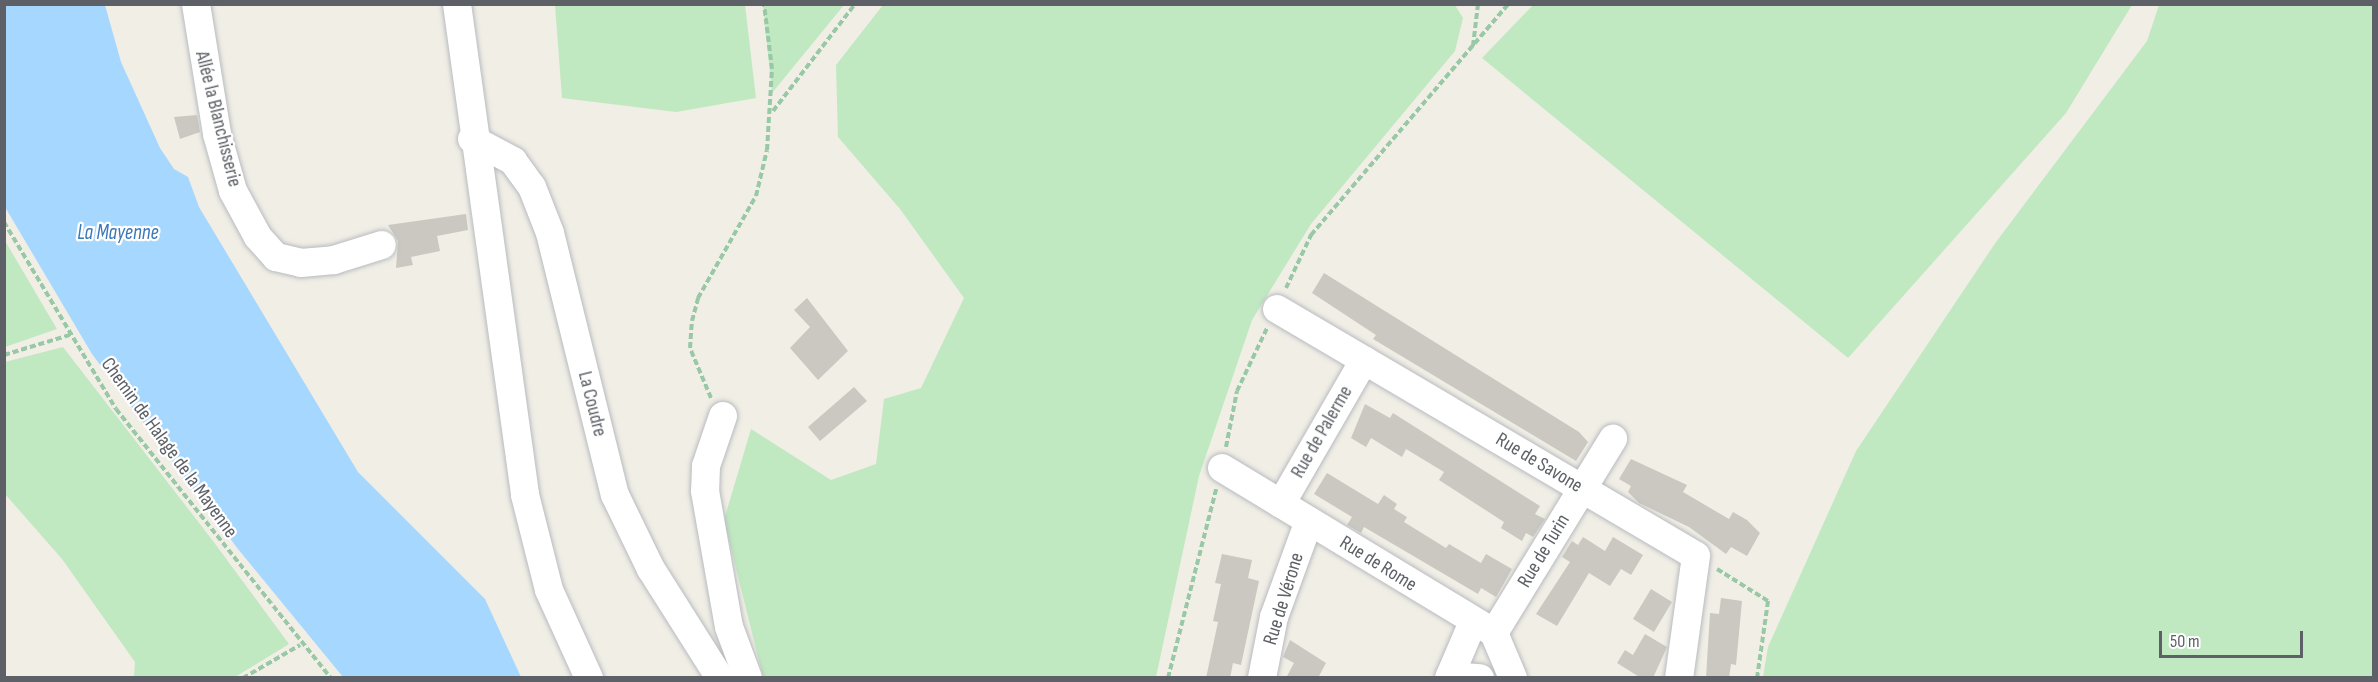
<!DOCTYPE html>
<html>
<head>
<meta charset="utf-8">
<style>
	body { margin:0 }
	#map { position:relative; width:2378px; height:682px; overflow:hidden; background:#f0eee5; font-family:"Sofia Sans Condensed",sans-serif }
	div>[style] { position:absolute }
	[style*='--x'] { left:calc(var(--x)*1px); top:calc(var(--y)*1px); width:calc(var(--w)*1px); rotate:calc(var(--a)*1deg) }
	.green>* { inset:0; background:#c0e9c1 }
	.water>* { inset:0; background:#a6d7ff }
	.building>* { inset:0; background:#cbc8c2 }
	.path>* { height:4px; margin-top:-2px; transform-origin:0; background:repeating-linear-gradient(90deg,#98c8a6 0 6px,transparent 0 9px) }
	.roads { filter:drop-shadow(0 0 2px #b8bbc0) drop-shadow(0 0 2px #b8bbc0) }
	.minor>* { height:28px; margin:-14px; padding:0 14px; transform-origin:14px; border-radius:14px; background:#fff }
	span { translate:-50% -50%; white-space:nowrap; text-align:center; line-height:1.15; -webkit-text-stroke:4.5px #fff; paint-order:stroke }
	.street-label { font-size:20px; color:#5d6167 }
	.water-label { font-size:21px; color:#3c77b8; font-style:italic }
	.frame { position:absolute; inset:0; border:6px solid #5d6167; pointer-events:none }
	.scale { position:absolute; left:2159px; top:631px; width:144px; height:27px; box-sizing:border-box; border:3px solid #5d6167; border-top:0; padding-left:8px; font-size:18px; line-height:21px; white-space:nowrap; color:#5d6167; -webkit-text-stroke:4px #fff; paint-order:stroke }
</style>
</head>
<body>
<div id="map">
	<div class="green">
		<i style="clip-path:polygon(1534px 4px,2132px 4px,2132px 5px,2066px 113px,1848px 358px,1482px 58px)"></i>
		<i style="clip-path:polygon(555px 5px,745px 5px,756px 98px,676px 112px,562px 98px)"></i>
		<i style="clip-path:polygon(763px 5px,844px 5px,772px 93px)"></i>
		<i style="clip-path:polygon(883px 5px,1455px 5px,1463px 18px,1455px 51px,1311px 224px,1252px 320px,1199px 476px,1156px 677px,763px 677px,724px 520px,751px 429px,831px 480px,876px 464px,884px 399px,921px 388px,964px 298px,900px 209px,838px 137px,836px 65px)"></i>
		<i style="clip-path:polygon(2159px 5px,2373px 5px,2373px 677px,1763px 677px,1768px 647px,1856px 451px,1996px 242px,2147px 41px)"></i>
		<i style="clip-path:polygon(4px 239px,57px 329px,5px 347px,4px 346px)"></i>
		<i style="clip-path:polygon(63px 347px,213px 541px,289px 644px,235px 677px,134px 677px,135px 662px,62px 559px,5px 494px,5px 362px)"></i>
	</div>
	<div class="water">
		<i style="clip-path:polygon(4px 5px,105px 5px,121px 62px,160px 148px,174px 169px,188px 177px,199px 207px,358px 472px,485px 599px,521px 677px,343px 677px,238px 549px,92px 354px,5px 207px)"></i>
	</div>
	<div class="building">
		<i style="clip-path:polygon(197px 115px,200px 132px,180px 139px,174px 117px)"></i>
		<i style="clip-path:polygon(466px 214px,468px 230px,437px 236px,440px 251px,411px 257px,413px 265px,396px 268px,398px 241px,388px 225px)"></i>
		<i style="clip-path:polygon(1324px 273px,1579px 432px,1588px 442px,1576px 461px,1373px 339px,1376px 335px,1312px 293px)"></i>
		<i style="clip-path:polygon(807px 298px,848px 351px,818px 380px,790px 348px,810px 327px,794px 310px)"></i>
		<i style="clip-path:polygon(854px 387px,867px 401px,820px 441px,808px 427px)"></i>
		<i style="clip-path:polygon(1365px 404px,1390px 418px,1393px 413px,1540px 506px,1535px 514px,1545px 519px,1533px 537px,1526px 533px,1522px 541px,1501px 528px,1504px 522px,1439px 480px,1444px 472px,1406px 449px,1402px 457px,1371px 438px,1366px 447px,1351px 438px)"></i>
		<i style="clip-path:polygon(1631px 459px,1687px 485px,1683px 492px,1729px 519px,1733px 512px,1747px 520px,1760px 533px,1747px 556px,1731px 547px,1726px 554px,1689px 527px,1639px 503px,1628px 492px,1631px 486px,1619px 479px)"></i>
		<i style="clip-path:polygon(1327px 473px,1378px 504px,1384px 495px,1397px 504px,1394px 509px,1407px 517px,1404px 522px,1446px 548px,1449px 544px,1481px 563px,1486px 554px,1512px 569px,1496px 597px,1481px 588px,1478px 594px,1364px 527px,1361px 533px,1347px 525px,1352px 517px,1314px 494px)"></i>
		<i style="clip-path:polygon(1583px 537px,1605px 551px,1613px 537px,1643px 555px,1631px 575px,1621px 569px,1610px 586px,1589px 573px,1557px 626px,1536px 614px,1570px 562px,1562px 557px,1572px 541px,1578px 545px)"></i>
		<i style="clip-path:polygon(1222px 554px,1252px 560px,1248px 578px,1259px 581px,1241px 665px,1233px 663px,1230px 678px,1206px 678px,1218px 622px,1213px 621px,1221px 584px,1215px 583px)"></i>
		<i style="clip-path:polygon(1651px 589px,1672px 602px,1654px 632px,1633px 619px)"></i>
		<i style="clip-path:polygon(1721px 598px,1742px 601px,1736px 665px,1731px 664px,1729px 678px,1706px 678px,1710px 613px,1719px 614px)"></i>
		<i style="clip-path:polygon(1645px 634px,1667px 647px,1653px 678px,1641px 678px,1617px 663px,1625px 650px,1633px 655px)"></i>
		<i style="clip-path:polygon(1290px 640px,1326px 663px,1318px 678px,1286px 678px,1294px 663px,1283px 657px)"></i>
	</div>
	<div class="path">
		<i style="--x:1473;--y:46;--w:42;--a:-83.2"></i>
		<i style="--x:773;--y:111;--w:135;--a:-52.5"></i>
		<i style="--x:4;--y:222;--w:218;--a:59.1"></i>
		<i style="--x:116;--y:409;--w:344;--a:51.4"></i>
		<i style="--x:1286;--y:288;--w:59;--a:-64.7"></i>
		<i style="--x:1311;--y:235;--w:304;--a:-49.5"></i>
		<i style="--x:4;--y:355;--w:69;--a:-16.9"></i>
		<i style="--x:711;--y:398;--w:54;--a:-112.8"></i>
		<i style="--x:690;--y:348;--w:27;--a:-86"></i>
		<i style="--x:692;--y:321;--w:24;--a:-75"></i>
		<i style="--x:698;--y:298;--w:117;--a:-60.4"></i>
		<i style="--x:756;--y:196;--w:47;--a:-76.6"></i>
		<i style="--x:767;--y:150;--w:81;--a:-86.5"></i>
		<i style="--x:772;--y:69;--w:65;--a:-97"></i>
		<i style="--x:1226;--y:447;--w:57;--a:-78.9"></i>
		<i style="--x:1237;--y:391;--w:70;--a:-64.5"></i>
		<i style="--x:1717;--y:569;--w:60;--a:32.1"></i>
		<i style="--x:1768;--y:601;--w:78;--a:98.1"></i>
		<i style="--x:243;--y:678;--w:66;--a:-30.1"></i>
		<i style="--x:1168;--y:678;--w:195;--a:-75.7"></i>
	</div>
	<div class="roads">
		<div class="minor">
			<i style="--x:196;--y:4;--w:132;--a:80.8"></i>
			<i style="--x:217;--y:134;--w:59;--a:74.3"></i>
			<i style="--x:233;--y:191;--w:52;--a:61.5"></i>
			<i style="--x:258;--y:237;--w:27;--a:48"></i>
			<i style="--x:276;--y:257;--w:26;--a:13"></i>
			<i style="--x:301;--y:263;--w:33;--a:-5"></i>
			<i style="--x:334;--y:260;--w:50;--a:-17.4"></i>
			<i style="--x:457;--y:4;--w:496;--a:82.1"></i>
			<i style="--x:525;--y:495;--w:98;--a:75.8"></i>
			<i style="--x:549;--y:590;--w:97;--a:65.6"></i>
			<i style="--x:472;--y:139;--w:47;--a:28.2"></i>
			<i style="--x:513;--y:161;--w:32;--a:54"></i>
			<i style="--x:532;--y:187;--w:49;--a:68.6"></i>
			<i style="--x:550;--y:233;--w:270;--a:76.1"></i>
			<i style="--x:615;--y:495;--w:82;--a:64.1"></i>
			<i style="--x:651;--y:569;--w:129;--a:57.7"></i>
			<i style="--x:1277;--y:309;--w:486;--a:30.5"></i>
			<i style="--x:1696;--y:556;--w:123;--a:97.9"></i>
			<i style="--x:723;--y:416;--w:53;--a:108.8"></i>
			<i style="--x:706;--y:466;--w:25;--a:92"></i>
			<i style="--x:705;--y:491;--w:138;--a:80"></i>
			<i style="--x:729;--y:627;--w:54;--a:69.6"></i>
			<i style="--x:1222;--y:468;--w:318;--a:31.2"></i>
			<i style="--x:1494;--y:633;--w:49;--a:67.1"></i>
			<i style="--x:1281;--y:504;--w:166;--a:-60"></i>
			<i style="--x:1494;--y:633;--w:228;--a:-58.5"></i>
			<i style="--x:1450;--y:676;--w:30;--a:4"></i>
			<i style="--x:1262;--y:678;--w:62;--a:-78.9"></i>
			<i style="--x:1274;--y:617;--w:102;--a:-70"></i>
			<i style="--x:1449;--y:678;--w:61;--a:-66.8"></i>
		</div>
	</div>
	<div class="street-label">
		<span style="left:218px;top:119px;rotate:76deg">Allée la Blanchisserie</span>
		<span style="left:592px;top:404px;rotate:76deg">La Coudre</span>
		<span style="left:1322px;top:432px;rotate:-60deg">Rue de Palerme</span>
		<span style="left:169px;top:448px;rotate:54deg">Chemin de Halage de la Mayenne</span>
		<span style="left:1539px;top:463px;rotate:31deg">Rue de Savone</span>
		<span style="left:1544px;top:551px;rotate:-59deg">Rue de Turin</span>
		<span style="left:1378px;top:564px;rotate:32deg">Rue de Rome</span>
		<span style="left:1284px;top:599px;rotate:-73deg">Rue de Vérone</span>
	</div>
	<div class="water-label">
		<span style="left:118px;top:233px">La Mayenne</span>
	</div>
	<div class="frame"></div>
	<div class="scale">50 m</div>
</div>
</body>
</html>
